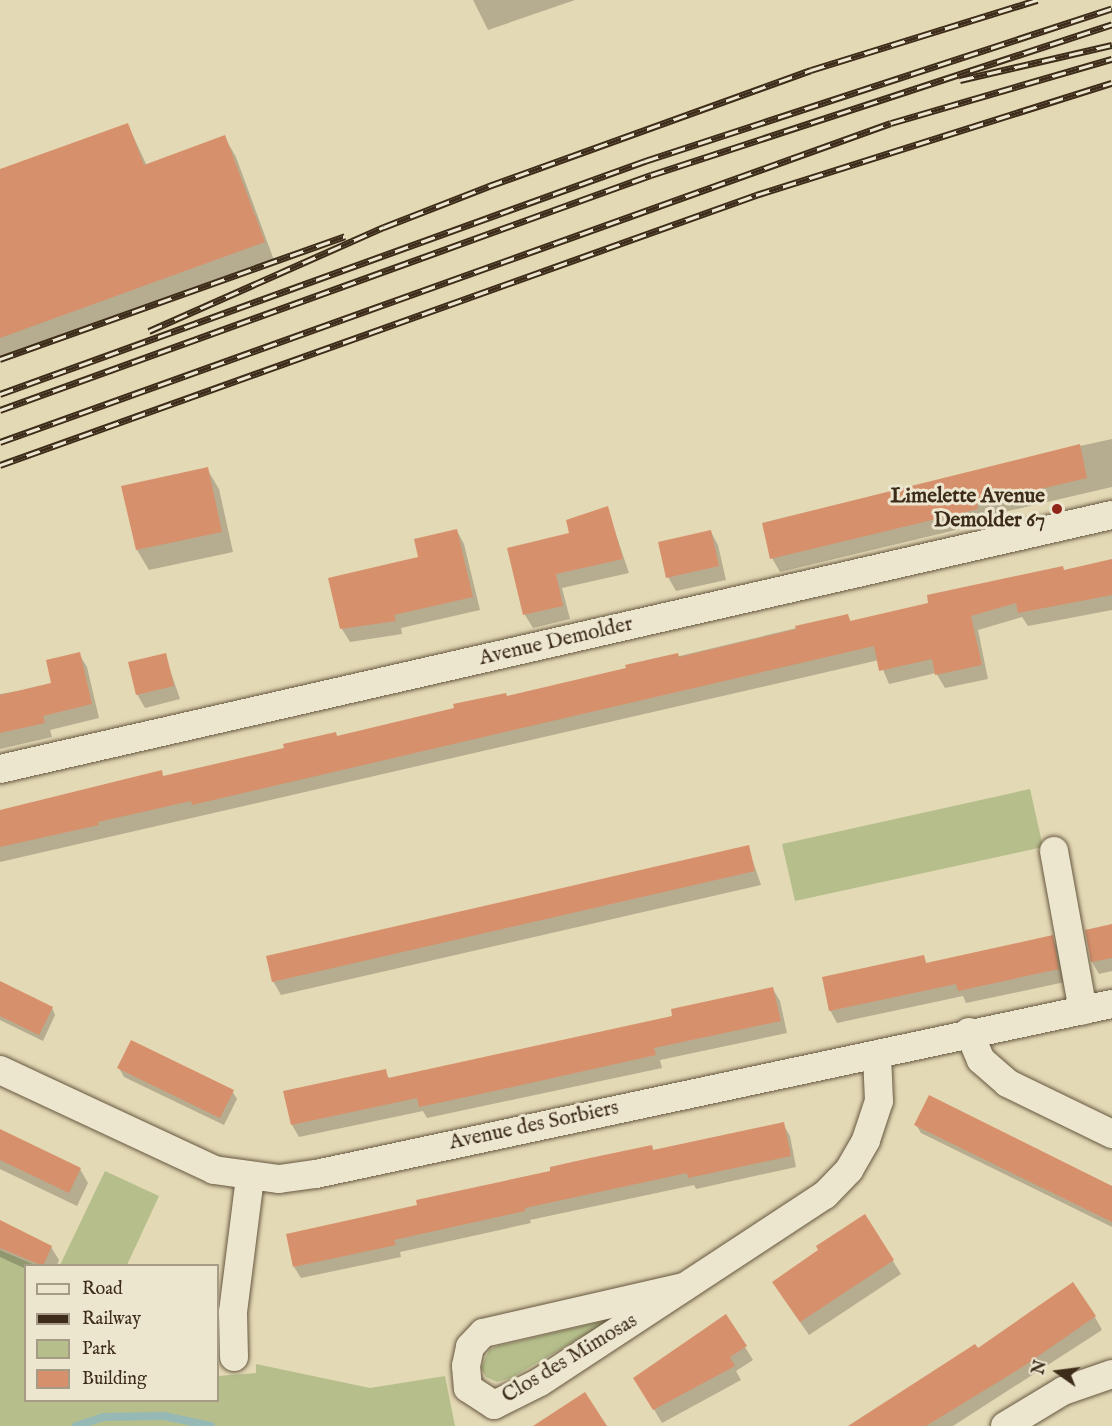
<!DOCTYPE html>
<html>
<head>
<meta charset="utf-8">
<style>
	body { margin:0 }
	#map { position:relative; width:1112px; height:1426px; overflow:hidden; background:#e4d9b5; font-family:"IM FELL English",serif }
	div>[style] { position:absolute }
	[style*='--x'] { left:calc(var(--x)*1px); top:calc(var(--y)*1px); width:calc(var(--w)*1px); rotate:calc(var(--a)*1deg) }
	.green>* { inset:0; background:#b6bf8c }
	.shadow>* { inset:0; background:#0003 }
	.stream>* { height:8px; margin:-4px; padding:0 4px; transform-origin:4px; border-radius:4px; background:#97b9b5 }
	.building>* { inset:0; background:#d7906c }
	.roads { filter:drop-shadow(0 0 2px #665740) drop-shadow(0 0 2px #665740) }
	.minor>* { height:28px; margin:-14px; padding:0 14px; transform-origin:14px; border-radius:14px; background:#ede6cf }
	.rail>* { height:7px; margin-top:-3.5px; transform-origin:0; background:repeating-linear-gradient(90deg,#ede6cf 0 14px,#3c2c19 0 28px); box-sizing:border-box; border-block:2px solid #3c2c19 }
	.dots>* { width:16px; height:16px; translate:-50% -50%; box-sizing:border-box; border:3px solid #ede6cf; border-radius:50% }
	span { translate:-50% -50%; white-space:nowrap; text-align:center; line-height:1.15; -webkit-text-stroke:6px #ede6cf; paint-order:stroke }
	.poi-label { font-size:21px; color:#3c2c19; font-weight:700 }
	.right { translate:-100% -50%; text-align:right }
	.street-label { font-size:21px; color:#3c2c19 }
	.legend { position:absolute; left:24px; top:1264px; width:195px; height:138px; box-sizing:border-box; background:#ede6cf; border:2px solid #a69c86; margin:0; padding:8px 10px; list-style:none; font-size:18px; color:#3c2c19 }
	.legend li { display:flex; align-items:center; gap:12px; height:30px }
	.legend b { width:30px; border:2px solid #a69c86 }
	.north { position:absolute; left:1028px; top:1342px; width:60px; height:60px; -webkit-text-stroke:4px #ede6cf; paint-order:stroke; rotate:284deg; font-size:16px; font-weight:700; line-height:24px; text-align:center; color:#3c2c19 }
	.north::after { content:''; display:block; margin:auto; width:21px; height:27px; background:#3c2c19; clip-path:polygon(50% 0,100% 100%,50% 72%,0 100%) }
</style>
</head>
<body>
<div id="map">
	<div class="green">
		<i style="clip-path:polygon(1030px 789px,1043px 847px,795px 901px,782px 844px)"></i>
		<i style="clip-path:polygon(105px 1171px,159px 1196px,127px 1265px,60px 1265px)"></i>
		<i style="clip-path:polygon(0 1250px,35px 1265px,26px 1266px,26px 1400px,218px 1400px,218px 1376px,256px 1373px,256px 1364px,370px 1388px,445px 1376px,455px 1426px,0 1426px)"></i>
		<i style="clip-path:polygon(612px 1319px,511px 1378px,497px 1382px,486px 1377px,481px 1368px,489px 1350px,498px 1346px)"></i>
	</div>
	<div class="shadow">
		<i style="clip-path:polygon(473px 0,575px 0,488px 30px)"></i>
		<i style="clip-path:polygon(128px 125px,147px 166px,224px 136px,236px 157px,275px 263px,0 363px,0 171px)"></i>
		<i style="clip-path:polygon(1112px 439px,1112px 487px,983px 517px,985px 523px,780px 572px,772px 558px,1080px 446px)"></i>
		<i style="clip-path:polygon(207px 469px,219px 489px,233px 552px,149px 570px,137px 550px)"></i>
		<i style="clip-path:polygon(607px 508px,629px 573px,562px 588px,570px 619px,533px 628px,525px 615px,571px 534px)"></i>
		<i style="clip-path:polygon(457px 531px,464px 544px,480px 610px,401px 628px,402px 634px,350px 642px,342px 629px,330px 579px,420px 559px)"></i>
		<i style="clip-path:polygon(711px 532px,718px 545px,726px 580px,676px 591px,668px 577px)"></i>
		<i style="clip-path:polygon(1112px 561px,1112px 610px,1028px 626px,1022px 617px,978px 630px,988px 679px,945px 688px,936px 673px,889px 684px,879px 660px,0 862px,0 811px,161px 772px,164px 778px,848px 616px,851px 622px,930px 604px,1062px 567px,1065px 572px)"></i>
		<i style="clip-path:polygon(79px 654px,87px 667px,99px 718px,50px 730px,52px 737px,0 749px,0 694px,53px 685px)"></i>
		<i style="clip-path:polygon(165px 655px,180px 699px,145px 708px,137px 694px)"></i>
		<i style="clip-path:polygon(748px 847px,761px 885px,281px 995px,273px 981px)"></i>
		<i style="clip-path:polygon(1112px 926px,1112px 971px,1099px 974px,1092px 962px,1087px 931px)"></i>
		<i style="clip-path:polygon(1052px 937px,1059px 950px,1065px 982px,966px 1003px,963px 996px,837px 1023px,830px 1010px,923px 957px,927px 964px)"></i>
		<i style="clip-path:polygon(0 983px,52px 1008px,55px 1015px,43px 1041px,0 1020px)"></i>
		<i style="clip-path:polygon(773px 989px,780px 1001px,787px 1033px,660px 1060px,662px 1068px,427px 1118px,423px 1111px,299px 1137px,292px 1125px,385px 1071px,390px 1080px,674px 1017px)"></i>
		<i style="clip-path:polygon(119px 1068px,232px 1091px,237px 1099px,224px 1125px,124px 1077px)"></i>
		<i style="clip-path:polygon(783px 1124px,790px 1136px,796px 1167px,696px 1189px,694px 1185px,530px 1220px,531px 1223px,400px 1252px,401px 1257px,301px 1278px,294px 1267px,418px 1206px,652px 1147px,654px 1152px)"></i>
		<i style="clip-path:polygon(916px 1125px,1112px 1187px,1112px 1227px,921px 1133px)"></i>
		<i style="clip-path:polygon(0 1130px,80px 1169px,88px 1183px,77px 1206px,0 1169px)"></i>
		<i style="clip-path:polygon(865px 1216px,901px 1274px,809px 1335px,782px 1296px)"></i>
		<i style="clip-path:polygon(0 1222px,51px 1247px,59px 1260px,57px 1266px,26px 1266px,26px 1269px,0 1257px)"></i>
		<i style="clip-path:polygon(1095px 1317px,1102px 1330px,953px 1426px,851px 1426px,977px 1350px)"></i>
		<i style="clip-path:polygon(745px 1347px,753px 1360px,736px 1371px,741px 1380px,662px 1423px,643px 1391px)"></i>
	</div>
	<div class="stream">
		<i style="--x:76;--y:1426;--w:29;--a:-18"></i>
		<i style="--x:104;--y:1417;--w:60;--a:-1"></i>
		<i style="--x:164;--y:1416;--w:48;--a:12"></i>
	</div>
	<div class="building">
		<i style="clip-path:polygon(128px 123px,144px 165px,225px 135px,265px 242px,0 338px,0 169px)"></i>
		<i style="clip-path:polygon(1080px 444px,1087px 478px,977px 504px,978px 509px,770px 559px,762px 523px)"></i>
		<i style="clip-path:polygon(208px 467px,222px 532px,136px 550px,121px 486px)"></i>
		<i style="clip-path:polygon(608px 506px,623px 559px,556px 574px,563px 606px,523px 615px,507px 548px,569px 533px,566px 520px)"></i>
		<i style="clip-path:polygon(457px 529px,473px 597px,394px 615px,396px 621px,340px 629px,328px 578px,418px 557px,414px 539px)"></i>
		<i style="clip-path:polygon(711px 530px,719px 566px,666px 578px,658px 542px)"></i>
		<i style="clip-path:polygon(1112px 559px,1112px 595px,1018px 613px,1016px 603px,971px 616px,982px 665px,935px 675px,932px 659px,879px 671px,874px 646px,192px 805px,191px 801px,98px 822px,99px 825px,0 847px,0 810px,162px 770px,163px 776px,284px 748px,283px 744px,336px 732px,337px 736px,454px 708px,453px 704px,506px 693px,507px 696px,626px 668px,625px 665px,678px 653px,679px 657px,796px 629px,795px 626px,848px 614px,850px 621px,928px 603px,927px 595px,1063px 566px,1064px 570px)"></i>
		<i style="clip-path:polygon(80px 652px,92px 704px,43px 716px,45px 723px,0 733px,0 695px,51px 683px,46px 660px)"></i>
		<i style="clip-path:polygon(166px 653px,174px 686px,136px 695px,128px 662px)"></i>
		<i style="clip-path:polygon(749px 845px,755px 871px,272px 982px,266px 956px)"></i>
		<i style="clip-path:polygon(1112px 924px,1112px 958px,1091px 962px,1085px 930px)"></i>
		<i style="clip-path:polygon(1053px 935px,1059px 969px,958px 991px,956px 984px,829px 1011px,822px 977px,924px 955px,926px 963px)"></i>
		<i style="clip-path:polygon(0 981px,53px 1007px,39px 1035px,0 1016px)"></i>
		<i style="clip-path:polygon(773px 987px,781px 1021px,654px 1048px,656px 1055px,485px 1093px,419px 1107px,417px 1098px,291px 1125px,283px 1091px,386px 1069px,388px 1078px,672px 1016px,671px 1009px)"></i>
		<i style="clip-path:polygon(131px 1040px,234px 1090px,220px 1118px,117px 1068px)"></i>
		<i style="clip-path:polygon(929px 1095px,1112px 1186px,1112px 1222px,914px 1125px)"></i>
		<i style="clip-path:polygon(784px 1122px,791px 1156px,688px 1178px,687px 1173px,525px 1208px,525px 1211px,394px 1240px,396px 1245px,293px 1267px,286px 1234px,417px 1205px,416px 1200px,550px 1171px,550px 1167px,590px 1158px,652px 1145px,653px 1150px)"></i>
		<i style="clip-path:polygon(0 1129px,81px 1168px,69px 1193px,0 1160px)"></i>
		<i style="clip-path:polygon(865px 1214px,894px 1260px,800px 1322px,772px 1282px,818px 1250px,816px 1246px)"></i>
		<i style="clip-path:polygon(0 1220px,52px 1246px,43px 1266px,0 1248px)"></i>
		<i style="clip-path:polygon(1073px 1282px,1096px 1316px,1024px 1366px,926px 1426px,848px 1426px,975px 1344px,978px 1348px)"></i>
		<i style="clip-path:polygon(726px 1314px,747px 1346px,730px 1357px,735px 1366px,653px 1410px,633px 1378px)"></i>
		<i style="clip-path:polygon(585px 1392px,607px 1426px,533px 1426px)"></i>
	</div>
	<div class="roads">
		<div class="minor">
			<i style="--x:0;--y:769;--w:1141;--a:-12.87"></i>
			<i style="--x:1054;--y:851;--w:162;--a:79.7"></i>
			<i style="--x:969;--y:1032;--w:30;--a:67"></i>
			<i style="--x:981;--y:1060;--w:35;--a:41"></i>
			<i style="--x:1007;--y:1083;--w:117;--a:25.9"></i>
			<i style="--x:0;--y:1070;--w:236;--a:25"></i>
			<i style="--x:214;--y:1170;--w:66;--a:7.9"></i>
			<i style="--x:279;--y:1179;--w:37;--a:-8"></i>
			<i style="--x:316;--y:1174;--w:814;--a:-12.06"></i>
			<i style="--x:684;--y:1287;--w:206;--a:167.1"></i>
			<i style="--x:483;--y:1333;--w:19;--a:133"></i>
			<i style="--x:470;--y:1347;--w:19;--a:102"></i>
			<i style="--x:466;--y:1366;--w:22;--a:85"></i>
			<i style="--x:468;--y:1388;--w:31;--a:33"></i>
			<i style="--x:494;--y:1405;--w:51;--a:-26.6"></i>
			<i style="--x:540;--y:1382;--w:341;--a:-33.3"></i>
			<i style="--x:825;--y:1195;--w:35;--a:-46"></i>
			<i style="--x:849;--y:1170;--w:34;--a:-60"></i>
			<i style="--x:866;--y:1140;--w:41;--a:-71.6"></i>
			<i style="--x:879;--y:1101;--w:45;--a:-92.5"></i>
			<i style="--x:234;--y:1357;--w:45;--a:-91.3"></i>
			<i style="--x:233;--y:1312;--w:136;--a:-82.8"></i>
			<i style="--x:1005;--y:1426;--w:68;--a:-31.1"></i>
			<i style="--x:1063;--y:1391;--w:52;--a:-19.1"></i>
		</div>
	</div>
	<div class="rail">
		<i style="--x:960;--y:80;--w:156;--a:-13"></i>
		<i style="--x:149;--y:331;--w:257;--a:-23.9"></i>
		<i style="--x:384;--y:227;--w:113;--a:-21.3"></i>
		<i style="--x:489;--y:186;--w:342;--a:-19.8"></i>
		<i style="--x:811;--y:70;--w:237;--a:-17.2"></i>
		<i style="--x:0;--y:359;--w:366;--a:-19.6"></i>
		<i style="--x:0;--y:394;--w:686;--a:-19.86"></i>
		<i style="--x:645;--y:161;--w:491;--a:-18.1"></i>
		<i style="--x:0;--y:410;--w:692;--a:-19.85"></i>
		<i style="--x:651;--y:175;--w:485;--a:-18.1"></i>
		<i style="--x:0;--y:442;--w:946;--a:-19.7"></i>
		<i style="--x:891;--y:123;--w:230;--a:-16.2"></i>
		<i style="--x:0;--y:465;--w:803;--a:-19.65"></i>
		<i style="--x:756;--y:195;--w:373;--a:-17.5"></i>
	</div>
	<div class="dots">
		<i style="left:1057px;top:509px;background:#8f2418"></i>
	</div>
	<div class="poi-label">
		<span class="right" style="left:1045px;top:509px">Limelette Avenue<br>Demolder 67</span>
	</div>
	<div class="street-label">
		<span style="left:556px;top:642px;rotate:-13deg">Avenue Demolder</span>
		<span style="left:534px;top:1126px;rotate:-12deg">Avenue des Sorbiers</span>
		<span style="left:570px;top:1359px;rotate:-31deg">Clos des Mimosas</span>
	</div>
	<ul class="legend">
	<li><b style="height:8px;background:#ede6cf"></b>Road</li>
	<li><b style="height:8px;background:#3c2c19"></b>Railway</li>
	<li><b style="height:16px;background:#b6bf8c"></b>Park</li>
	<li><b style="height:16px;background:#d7906c"></b>Building</li>
	</ul>
	<div class="north">N</div>
</div>
</body>
</html>
